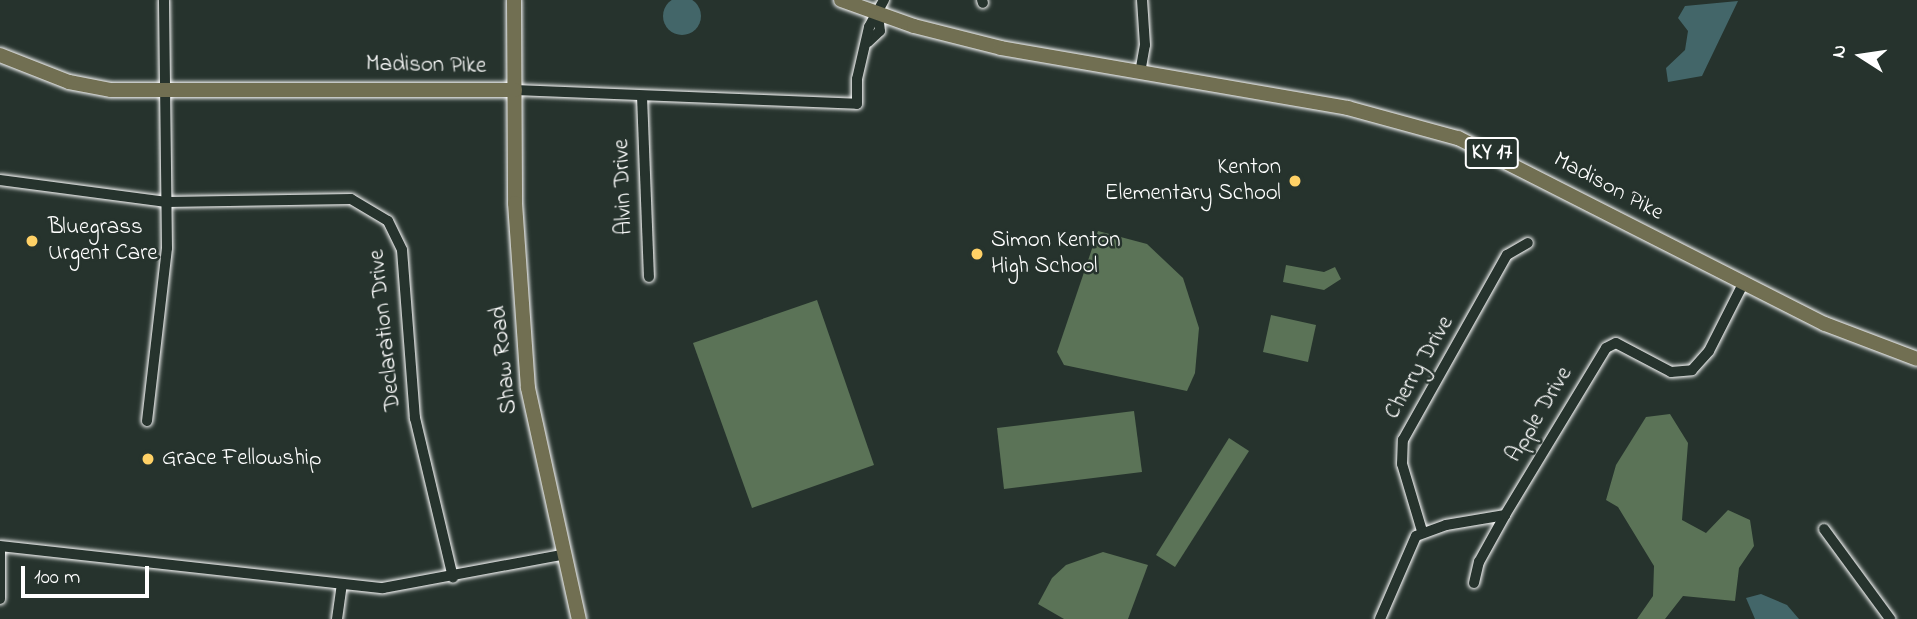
<!DOCTYPE html>
<html>
<head>
<meta charset="utf-8">
<style>
	body { margin:0 }
	#map { position:relative; width:1917px; height:619px; overflow:hidden; background:#26332d; font-family:"Indie Flower",sans-serif }
	div>[style] { position:absolute }
	[style*='--x'] { left:calc(var(--x)*1px); top:calc(var(--y)*1px); width:calc(var(--w)*1px); rotate:calc(var(--a)*1deg) }
	.green>* { inset:0; background:#5b7357 }
	.water>* { inset:0; background:#436669 }
	.round { border-radius:50% }
	.roads { filter:drop-shadow(0 0 2px #fff) drop-shadow(0 0 2px #fff) }
	.minor>* { height:10px; margin:-5px; padding:0 5px; transform-origin:5px; border-radius:5px; background:#26332d }
	.major>* { height:14px; margin:-7px; padding:0 7px; transform-origin:7px; border-radius:7px; background:#716f52 }
	.dots>* { width:19px; height:19px; translate:-50% -50%; box-sizing:border-box; border:4px solid #26332d; border-radius:50% }
	span { translate:-50% -50%; white-space:nowrap; text-align:center; line-height:1.15; -webkit-text-stroke:5px #26332d; paint-order:stroke }
	.shield-label span { padding:2px 5px; background:#26332d; border:2px solid; border-radius:5px; -webkit-text-stroke-width:0 }
	.shield-label { font-size:21px; color:#fff; font-weight:700 }
	.street-label { font-size:23px; color:#fff }
	.poi-label { font-size:23px; color:#fff }
	.right { translate:-100% -50%; text-align:right }
	.left { translate:0 -50%; text-align:left }
	.north { position:absolute; left:1826px; top:21px; width:70px; height:70px; -webkit-text-stroke:5px #26332d; paint-order:stroke; rotate:282deg; font-size:19px; font-weight:700; line-height:28px; text-align:center; color:#fff }
	.north::after { content:''; display:block; margin:auto; width:24px; height:32px; background:#fff; clip-path:polygon(50% 0,100% 100%,50% 72%,0 100%) }
	.scale { position:absolute; left:21px; top:566px; width:128px; height:32px; box-sizing:border-box; border:4px solid #fff; border-top:0; padding-left:9px; font-size:21px; line-height:24px; white-space:nowrap; color:#fff; -webkit-text-stroke:5px #26332d; paint-order:stroke }
</style>
</head>
<body>
<div id="map">
	<div class="green">
		<i style="clip-path:polygon(1098px 231px,1147px 244px,1183px 278px,1199px 328px,1195px 373px,1187px 391px,1064px 365px,1057px 352px)"></i>
		<i style="clip-path:polygon(1286px 265px,1324px 272px,1335px 267px,1341px 279px,1324px 290px,1283px 282px)"></i>
		<i style="clip-path:polygon(817px 300px,874px 465px,752px 508px,693px 343px)"></i>
		<i style="clip-path:polygon(1271px 315px,1316px 325px,1308px 362px,1263px 352px)"></i>
		<i style="clip-path:polygon(1134px 411px,1142px 472px,1004px 489px,997px 428px)"></i>
		<i style="clip-path:polygon(1670px 414px,1688px 443px,1682px 520px,1706px 533px,1728px 510px,1750px 520px,1754px 546px,1739px 568px,1735px 601px,1683px 596px,1665px 619px,1637px 619px,1653px 596px,1654px 566px,1618px 507px,1606px 500px,1616px 465px,1646px 417px)"></i>
		<i style="clip-path:polygon(1229px 438px,1249px 451px,1175px 567px,1156px 555px)"></i>
		<i style="clip-path:polygon(1103px 552px,1148px 565px,1128px 619px,1064px 619px,1038px 604px,1052px 578px,1066px 565px)"></i>
	</div>
	<div class="water">
		<i class="round" style="left:663px;top:-3px;width:38px;height:38px"></i>
		<i style="clip-path:polygon(1738px 1px,1702px 76px,1668px 82px,1666px 68px,1685px 50px,1688px 31px,1678px 18px,1685px 6px)"></i>
		<i style="clip-path:polygon(1761px 594px,1787px 605px,1799px 619px,1755px 619px,1746px 598px)"></i>
	</div>
	<div class="roads">
		<div class="minor">
			<i style="--x:982;--y:0;--w:3;--a:72"></i>
			<i style="--x:868;--y:42;--w:16;--a:-43"></i>
			<i style="--x:880;--y:31;--w:17;--a:-97"></i>
			<i style="--x:1140;--y:73;--w:28;--a:-80"></i>
			<i style="--x:1145;--y:45;--w:45;--a:-93.8"></i>
			<i style="--x:515;--y:90;--w:342;--a:2.3"></i>
			<i style="--x:857;--y:104;--w:25;--a:-90"></i>
			<i style="--x:857;--y:79;--w:53;--a:-77"></i>
			<i style="--x:869;--y:27;--w:31;--a:-61"></i>
			<i style="--x:642;--y:96;--w:181;--a:87.8"></i>
			<i style="--x:0;--y:180;--w:168;--a:7.5"></i>
			<i style="--x:167;--y:202;--w:184;--a:-0.9"></i>
			<i style="--x:351;--y:199;--w:43;--a:30.7"></i>
			<i style="--x:388;--y:221;--w:32;--a:64"></i>
			<i style="--x:402;--y:250;--w:169;--a:85.6"></i>
			<i style="--x:415;--y:418;--w:164;--a:76.6"></i>
			<i style="--x:147;--y:421;--w:174;--a:-83.4"></i>
			<i style="--x:167;--y:248;--w:248;--a:-90.7"></i>
			<i style="--x:1824;--y:529;--w:112;--a:53.7"></i>
			<i style="--x:1422;--y:531;--w:70;--a:-106.6"></i>
			<i style="--x:1402;--y:464;--w:24;--a:-88"></i>
			<i style="--x:1403;--y:440;--w:212;--a:-60.7"></i>
			<i style="--x:1507;--y:255;--w:24;--a:-30"></i>
			<i style="--x:0;--y:546;--w:385;--a:6.3"></i>
			<i style="--x:383;--y:588;--w:186;--a:-10.5"></i>
			<i style="--x:0;--y:547;--w:52;--a:90"></i>
			<i style="--x:1474;--y:583;--w:22;--a:-77"></i>
			<i style="--x:1479;--y:562;--w:54;--a:-61"></i>
			<i style="--x:337;--y:619;--w:35;--a:-82"></i>
			<i style="--x:1380;--y:619;--w:90;--a:-66.6"></i>
			<i style="--x:1416;--y:536;--w:32;--a:-20"></i>
			<i style="--x:1446;--y:525;--w:60;--a:-9.6"></i>
			<i style="--x:1505;--y:515;--w:195;--a:-58.8"></i>
			<i style="--x:1606;--y:348;--w:11;--a:-27"></i>
			<i style="--x:1616;--y:343;--w:62;--a:27.8"></i>
			<i style="--x:1671;--y:372;--w:21;--a:-5"></i>
			<i style="--x:1692;--y:370;--w:25;--a:-48"></i>
			<i style="--x:1709;--y:351;--w:75;--a:-63.1"></i>
		</div>
		<div class="major">
			<i style="--x:514;--y:0;--w:203;--a:89.7"></i>
			<i style="--x:515;--y:203;--w:185;--a:86"></i>
			<i style="--x:528;--y:388;--w:237;--a:77.6"></i>
			<i style="--x:841;--y:0;--w:77;--a:19.6"></i>
			<i style="--x:914;--y:26;--w:90;--a:14.2"></i>
			<i style="--x:1001;--y:48;--w:352;--a:9.8"></i>
			<i style="--x:1348;--y:108;--w:114;--a:15.3"></i>
			<i style="--x:1458;--y:138;--w:411;--a:26.9"></i>
			<i style="--x:1825;--y:324;--w:98;--a:20.8"></i>
			<i style="--x:0;--y:55;--w:74;--a:21.4"></i>
			<i style="--x:69;--y:82;--w:43;--a:10.8"></i>
			<i style="--x:111;--y:90;--w:404;--a:0"></i>
		</div>
	</div>
	<div class="dots">
		<i style="left:1295px;top:181px;background:#ffd166"></i>
		<i style="left:32px;top:241px;background:#ffd166"></i>
		<i style="left:977px;top:254px;background:#ffd166"></i>
		<i style="left:148px;top:459px;background:#ffd166"></i>
	</div>
	<div class="shield-label">
		<span style="left:1492px;top:153px">KY 17</span>
	</div>
	<div class="street-label">
		<span style="left:426px;top:66px;rotate:1deg">Madison Pike</span>
		<span style="left:624px;top:187px;rotate:-92deg">Alvin Drive</span>
		<span style="left:1608px;top:187px;rotate:28deg">Madison Pike</span>
		<span style="left:386px;top:330px;rotate:-96deg">Declaration Drive</span>
		<span style="left:505px;top:360px;rotate:-96deg">Shaw Road</span>
		<span style="left:1420px;top:368px;rotate:-60deg">Cherry Drive</span>
		<span style="left:1540px;top:415px;rotate:-59deg">Apple Drive</span>
	</div>
	<div class="poi-label">
		<span class="right" style="left:1281px;top:181px">Kenton<br>Elementary School</span>
		<span class="left" style="left:48px;top:241px">Bluegrass<br>Urgent Care</span>
		<span class="left" style="left:991px;top:254px">Simon Kenton<br>High School</span>
		<span class="left" style="left:162px;top:459px">Grace Fellowship</span>
	</div>
	<div class="north">N</div>
	<div class="scale">100 m</div>
</div>
</body>
</html>
